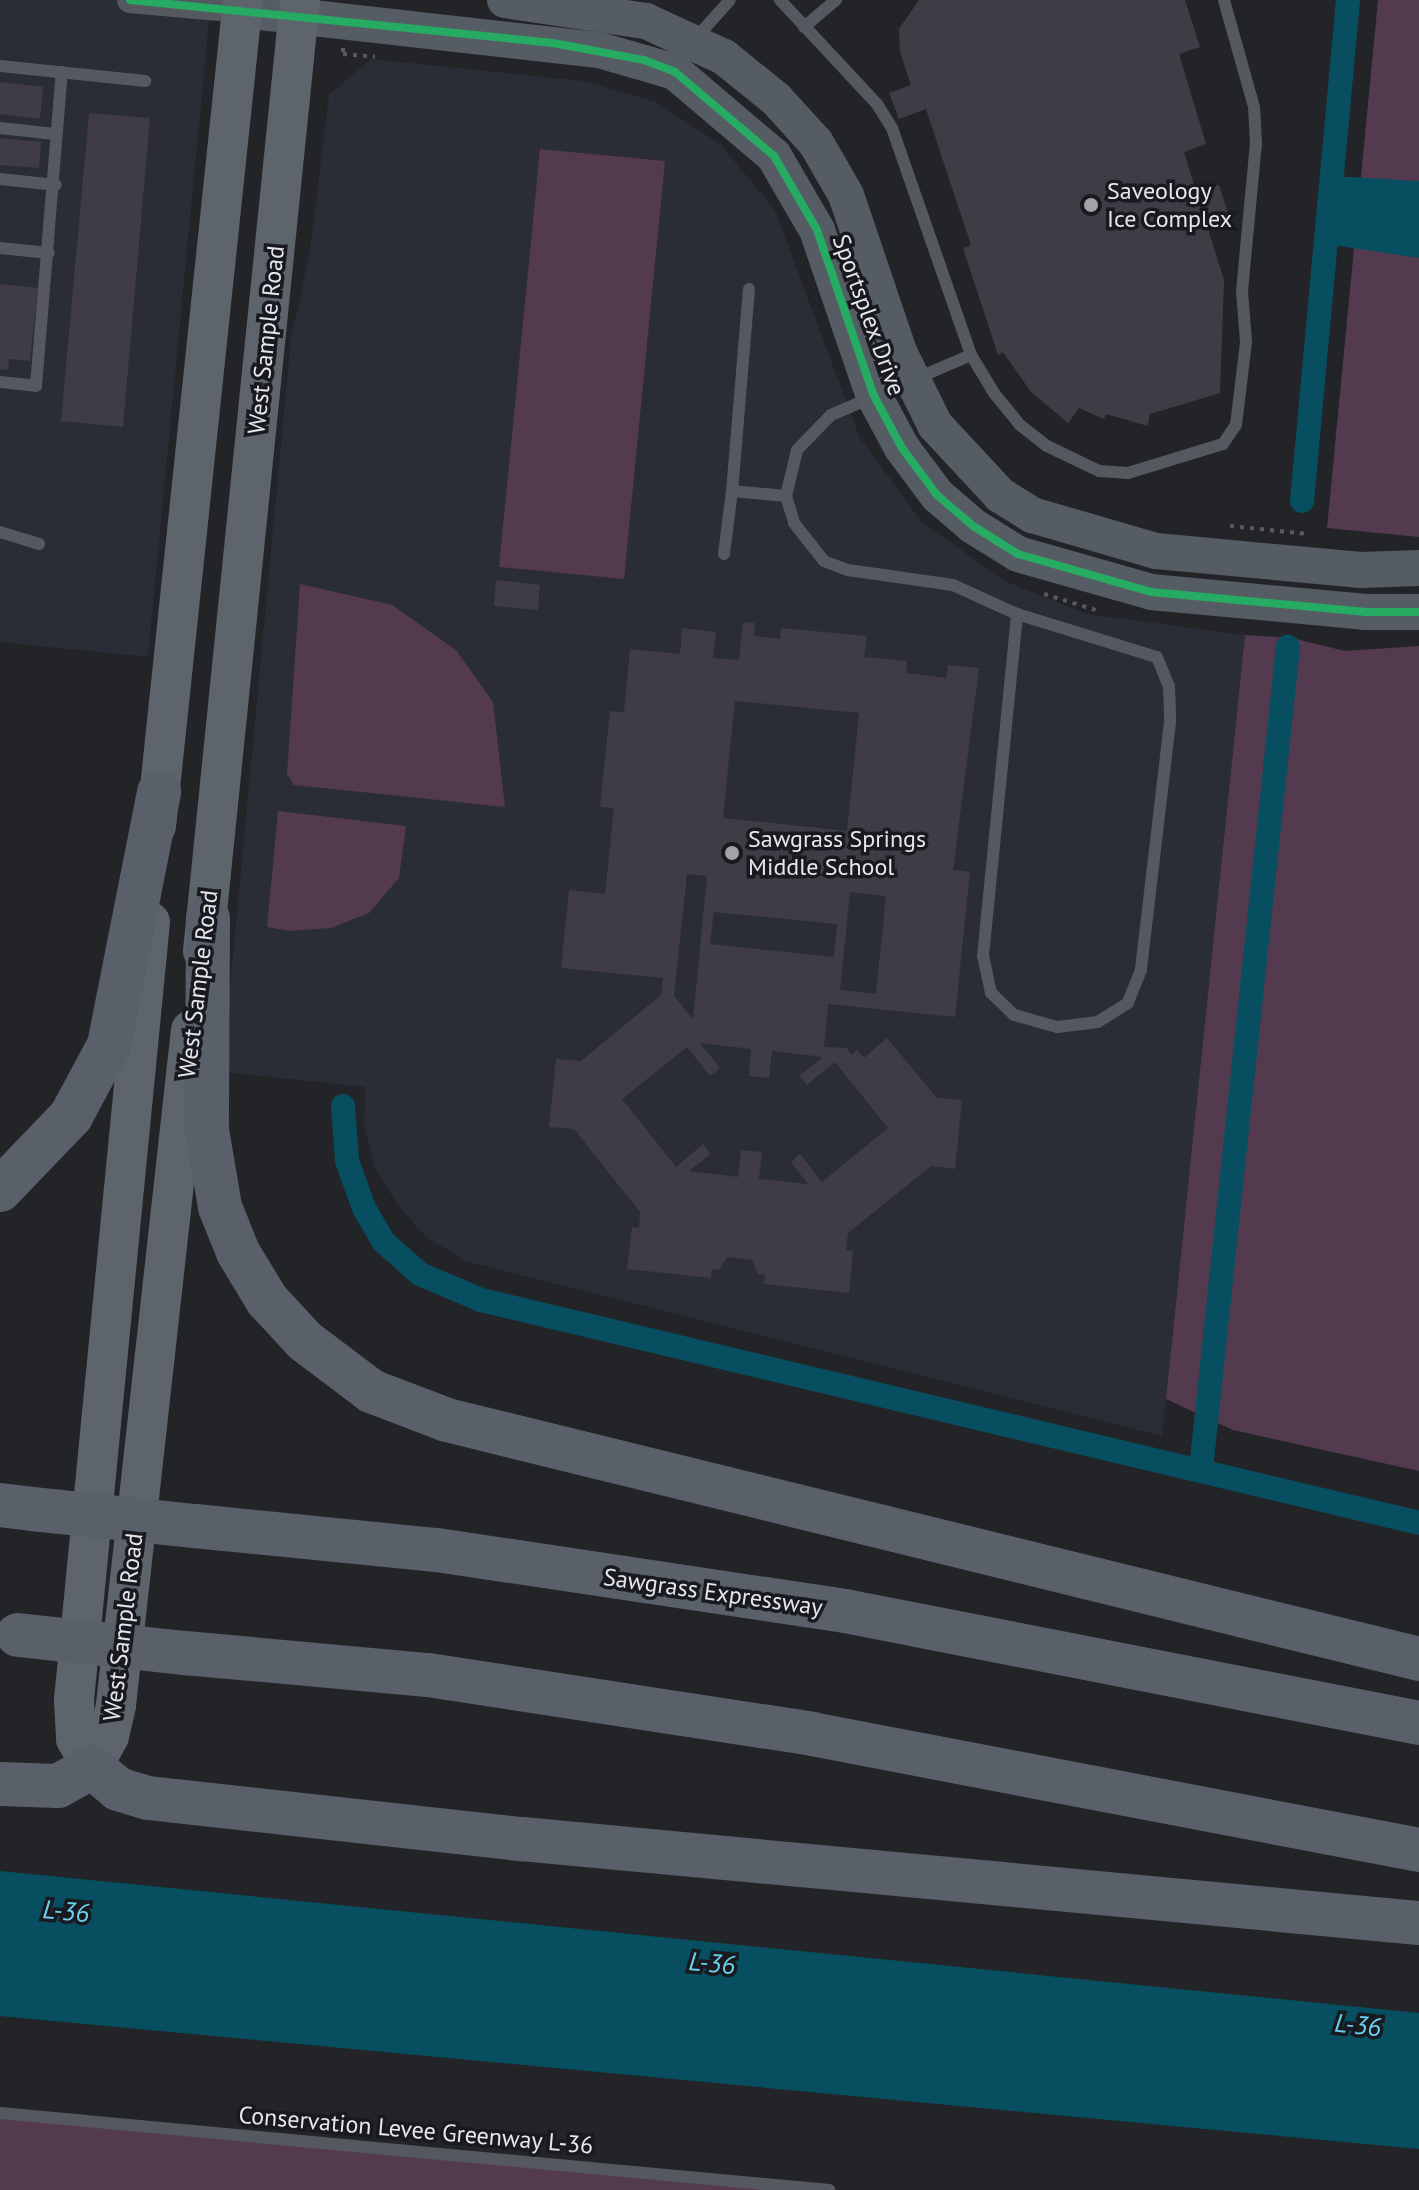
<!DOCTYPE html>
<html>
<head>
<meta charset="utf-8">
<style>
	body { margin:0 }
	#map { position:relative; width:1419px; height:2190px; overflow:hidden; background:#232428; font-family:"PT Sans",sans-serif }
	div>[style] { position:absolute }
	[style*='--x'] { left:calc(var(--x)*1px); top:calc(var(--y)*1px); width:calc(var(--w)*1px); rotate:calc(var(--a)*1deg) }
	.built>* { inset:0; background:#2a2c36 }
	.green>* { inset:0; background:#533a4f }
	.water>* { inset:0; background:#074f60 }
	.canal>* { height:24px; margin:-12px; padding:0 12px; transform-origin:12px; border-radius:12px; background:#074f60 }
	.building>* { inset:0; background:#403c46 }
	.path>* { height:4px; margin-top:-2px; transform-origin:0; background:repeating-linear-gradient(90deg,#585a5e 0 4px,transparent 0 10px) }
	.lane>* { height:12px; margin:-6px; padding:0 6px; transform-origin:6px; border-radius:6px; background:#55595f }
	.street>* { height:26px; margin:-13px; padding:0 13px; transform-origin:13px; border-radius:13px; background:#55595f }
	.secondary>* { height:36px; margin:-18px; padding:0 18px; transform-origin:18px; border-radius:18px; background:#565c63 }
	.primary>* { height:40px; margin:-20px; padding:0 20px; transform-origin:20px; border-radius:20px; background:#5d646b }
	.highway>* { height:44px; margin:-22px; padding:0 22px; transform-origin:22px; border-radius:22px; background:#5a6069 }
	.highway-bridge>* { height:44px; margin:-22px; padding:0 22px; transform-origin:22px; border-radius:22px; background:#5a6069 }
	.cycleway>* { height:8px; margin:-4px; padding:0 4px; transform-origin:4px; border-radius:4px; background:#26ab63 }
	.dots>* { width:22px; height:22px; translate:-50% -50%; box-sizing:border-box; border:4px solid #181a20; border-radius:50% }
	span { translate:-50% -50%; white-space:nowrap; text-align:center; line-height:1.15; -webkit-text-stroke:7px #181a20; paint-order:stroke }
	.poi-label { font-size:24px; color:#e6e7ec }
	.left { translate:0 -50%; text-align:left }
	.street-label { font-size:24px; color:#e6e7ec }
	.water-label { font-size:26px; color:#6ad0ed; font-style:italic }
</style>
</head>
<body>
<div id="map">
	<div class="built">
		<i style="clip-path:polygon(0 0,211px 0,148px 657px,0 642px)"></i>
		<i style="clip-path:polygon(371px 59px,584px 81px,656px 102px,720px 144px,775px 210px,860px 438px,922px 522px,1005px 581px,1087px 614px,1245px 635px,1162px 1436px,465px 1261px,425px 1236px,397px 1204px,375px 1168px,364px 1124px,365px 1087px,222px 1072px,291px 338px,309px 257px,329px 95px)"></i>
	</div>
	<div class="green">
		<i style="clip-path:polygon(1378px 0,1419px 0,1419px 537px,1327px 528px)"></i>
		<i style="clip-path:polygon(540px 149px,665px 161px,624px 579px,499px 567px)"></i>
		<i style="clip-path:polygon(300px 584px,392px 605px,456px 650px,493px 702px,505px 807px,294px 785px,287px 774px)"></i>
		<i style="clip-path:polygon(1245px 635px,1292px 638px,1345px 651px,1419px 646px,1419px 1471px,1233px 1430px,1166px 1399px)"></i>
		<i style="clip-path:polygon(278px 811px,406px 826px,399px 878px,369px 913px,331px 928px,289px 931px,267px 927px)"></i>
		<i style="clip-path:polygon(0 2113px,829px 2190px,0 2190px)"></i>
	</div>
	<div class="water">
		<i style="clip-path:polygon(1332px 176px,1419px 181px,1419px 258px,1326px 244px)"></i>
		<i style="clip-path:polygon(0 1871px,1419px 2013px,1419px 2149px,0 2016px)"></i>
	</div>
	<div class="canal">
		<i style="--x:1302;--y:501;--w:503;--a:-84.75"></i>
		<i style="--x:343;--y:1106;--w:55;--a:85.8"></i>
		<i style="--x:347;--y:1161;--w:50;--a:70.1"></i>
		<i style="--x:364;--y:1208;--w:39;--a:60"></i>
		<i style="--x:384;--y:1242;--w:48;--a:41.6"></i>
		<i style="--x:420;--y:1274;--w:66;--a:23.1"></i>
		<i style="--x:481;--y:1300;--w:964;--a:13.37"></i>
		<i style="--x:1201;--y:1469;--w:827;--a:-83.96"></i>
	</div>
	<div class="building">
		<i style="clip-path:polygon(919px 0,1185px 0,1200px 47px,1179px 54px,1206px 144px,1184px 152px,1196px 191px,1219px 185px,1230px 220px,1207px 226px,1224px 280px,1220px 393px,1150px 414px,1148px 426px,1106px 414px,1104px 419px,1079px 408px,1068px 423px,1031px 392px,1003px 352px,998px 355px,963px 248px,971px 245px,926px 109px,899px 119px,889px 93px,911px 85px,900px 52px,899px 29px)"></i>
		<i style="clip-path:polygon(0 82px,43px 87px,40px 119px,0 114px)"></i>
		<i style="clip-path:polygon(89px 113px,150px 118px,123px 427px,61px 421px)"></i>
		<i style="clip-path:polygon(0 138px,41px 142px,39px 168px,0 165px)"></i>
		<i style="clip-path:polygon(0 284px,38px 288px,30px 361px,9px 359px,8px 370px,0 369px)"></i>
		<i style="clip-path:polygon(496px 580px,540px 585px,538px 610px,494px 606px)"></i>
		<i style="clip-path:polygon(evenodd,743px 622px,755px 623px,754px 636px,780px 639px,781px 628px,867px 636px,864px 657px,907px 661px,906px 673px,946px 678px,948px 665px,979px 668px,953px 870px,970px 872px,955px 1017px,828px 1004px,824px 1047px,847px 1048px,851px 1055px,857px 1050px,864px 1058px,887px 1038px,937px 1098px,962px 1100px,955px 1169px,931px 1166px,848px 1233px,846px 1250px,853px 1251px,849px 1293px,764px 1284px,765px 1275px,758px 1274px,752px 1260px,727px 1257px,719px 1270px,712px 1269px,711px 1278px,627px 1269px,632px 1227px,639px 1228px,640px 1212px,574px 1129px,549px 1127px,556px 1059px,581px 1061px,661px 995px,663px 978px,561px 968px,569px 890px,605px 894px,614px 808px,600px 807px,610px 711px,624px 712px,630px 649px,680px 654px,682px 628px,716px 632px,713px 658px,739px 660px,743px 622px,735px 701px,859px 713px,847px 831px,723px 818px,735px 701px,743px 622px,687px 874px,707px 876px,693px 1019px,674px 996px,687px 874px,743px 622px,850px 892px,886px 896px,876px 994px,840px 990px,850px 892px,743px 622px,714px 912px,837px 924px,834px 957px,710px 944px,714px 912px,743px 622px,700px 1043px,751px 1049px,749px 1076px,769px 1078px,772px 1051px,823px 1057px,799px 1076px,807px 1085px,835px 1062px,888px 1128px,822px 1182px,800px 1154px,791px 1162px,808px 1184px,759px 1179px,762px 1152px,741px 1150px,738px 1177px,689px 1171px,711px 1154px,703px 1144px,676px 1167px,622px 1099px,687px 1047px,710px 1076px,720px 1068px,700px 1043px)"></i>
	</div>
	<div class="path">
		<i style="--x:343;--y:48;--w:6;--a:90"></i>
		<i style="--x:343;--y:54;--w:32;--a:5"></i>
		<i style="--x:1230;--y:526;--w:78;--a:5.9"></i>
		<i style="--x:1044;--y:594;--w:58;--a:17.2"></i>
	</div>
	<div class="lane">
		<i style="--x:780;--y:0;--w:142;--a:47"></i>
		<i style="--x:877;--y:104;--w:28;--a:58"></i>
		<i style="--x:892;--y:128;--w:240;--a:70.8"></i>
		<i style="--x:971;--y:355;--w:44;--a:58.8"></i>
		<i style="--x:994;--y:393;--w:41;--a:50.9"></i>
		<i style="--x:1020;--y:425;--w:34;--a:38"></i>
		<i style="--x:1047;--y:446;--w:58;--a:25.7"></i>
		<i style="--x:1099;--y:471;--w:29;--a:4"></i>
		<i style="--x:1128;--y:473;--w:99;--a:-17"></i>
		<i style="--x:1223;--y:444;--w:23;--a:-56"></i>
		<i style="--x:1236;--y:425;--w:84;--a:-83.1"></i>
		<i style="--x:1246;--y:342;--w:51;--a:-94.5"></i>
		<i style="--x:1242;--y:291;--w:148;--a:-84.6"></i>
		<i style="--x:1256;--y:144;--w:37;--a:-93"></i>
		<i style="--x:1254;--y:107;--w:111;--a:-105.7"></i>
		<i style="--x:804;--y:27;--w:42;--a:-40.2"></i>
		<i style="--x:695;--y:39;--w:52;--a:-48.1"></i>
		<i style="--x:0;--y:66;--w:146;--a:5.9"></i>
		<i style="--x:0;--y:128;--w:55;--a:6.2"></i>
		<i style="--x:0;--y:179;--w:56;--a:6.1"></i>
		<i style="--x:0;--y:248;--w:49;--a:5.8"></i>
		<i style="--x:749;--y:289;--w:203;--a:94.8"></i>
		<i style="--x:732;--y:491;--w:54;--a:5.3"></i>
		<i style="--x:971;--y:355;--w:152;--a:156.8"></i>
		<i style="--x:831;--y:415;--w:49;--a:134.2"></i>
		<i style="--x:797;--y:450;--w:47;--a:103.4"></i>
		<i style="--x:786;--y:496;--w:28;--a:73"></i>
		<i style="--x:794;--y:523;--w:48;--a:51.7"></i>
		<i style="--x:824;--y:561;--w:26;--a:21"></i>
		<i style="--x:848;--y:570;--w:106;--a:8.1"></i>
		<i style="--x:953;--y:585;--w:70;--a:24.4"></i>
		<i style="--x:1017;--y:614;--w:146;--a:17.1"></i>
		<i style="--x:1157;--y:657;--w:31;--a:68"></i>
		<i style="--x:1169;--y:686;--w:36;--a:88"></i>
		<i style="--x:1170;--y:722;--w:250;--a:96.7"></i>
		<i style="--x:1141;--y:970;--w:35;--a:112"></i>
		<i style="--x:1128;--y:1003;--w:36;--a:148"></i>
		<i style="--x:1098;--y:1022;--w:41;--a:173"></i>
		<i style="--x:1057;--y:1027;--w:45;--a:-164.4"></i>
		<i style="--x:1014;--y:1015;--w:32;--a:-136"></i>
		<i style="--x:991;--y:993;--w:38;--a:-102"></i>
		<i style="--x:983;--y:956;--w:344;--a:-84.3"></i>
		<i style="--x:0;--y:382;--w:36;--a:6"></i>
		<i style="--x:36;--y:386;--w:315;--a:-85.3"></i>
		<i style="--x:0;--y:532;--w:41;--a:17.1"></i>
		<i style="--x:724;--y:554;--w:64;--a:-82.8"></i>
		<i style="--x:0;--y:2113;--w:833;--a:5.31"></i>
	</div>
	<div class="street">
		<i style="--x:130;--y:0;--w:112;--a:5.1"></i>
	</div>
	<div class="secondary">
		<i style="--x:505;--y:0;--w:143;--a:8.5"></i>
		<i style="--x:646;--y:21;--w:86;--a:24.8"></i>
		<i style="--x:724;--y:57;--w:67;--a:38.9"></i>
		<i style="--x:776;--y:99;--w:59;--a:47.7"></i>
		<i style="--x:816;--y:143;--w:60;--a:60"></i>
		<i style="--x:846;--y:195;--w:166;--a:71.3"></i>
		<i style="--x:899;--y:352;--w:81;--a:63.7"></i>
		<i style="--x:935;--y:425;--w:96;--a:47.1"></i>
		<i style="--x:1000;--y:495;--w:38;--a:32"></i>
		<i style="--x:1032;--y:515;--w:129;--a:16.2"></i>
		<i style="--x:1156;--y:551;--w:206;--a:5.3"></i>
		<i style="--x:1361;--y:570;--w:58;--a:-2"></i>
		<i style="--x:242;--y:10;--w:359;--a:6.4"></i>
		<i style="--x:599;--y:50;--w:79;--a:16.1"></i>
		<i style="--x:675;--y:72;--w:130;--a:40.3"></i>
		<i style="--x:774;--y:156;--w:86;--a:59.8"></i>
		<i style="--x:817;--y:230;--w:173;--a:71.1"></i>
		<i style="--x:873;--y:394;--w:61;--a:61.8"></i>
		<i style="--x:902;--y:448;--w:59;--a:53.3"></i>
		<i style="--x:937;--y:495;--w:48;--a:40.7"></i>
		<i style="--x:973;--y:526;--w:53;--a:31.9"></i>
		<i style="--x:1018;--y:554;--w:138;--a:15.9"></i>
		<i style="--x:1151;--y:592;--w:216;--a:5.3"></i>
		<i style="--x:1366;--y:612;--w:53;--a:0"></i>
	</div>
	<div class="primary">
		<i style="--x:156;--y:826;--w:831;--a:-83.99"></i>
		<i style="--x:150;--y:922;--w:782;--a:95.58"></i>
		<i style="--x:74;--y:1700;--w:39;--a:87"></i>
		<i style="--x:76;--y:1739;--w:32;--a:60"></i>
		<i style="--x:92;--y:1767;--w:35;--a:-61"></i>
		<i style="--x:109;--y:1736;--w:32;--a:-77"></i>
		<i style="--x:116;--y:1705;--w:679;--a:-83.66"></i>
		<i style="--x:203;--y:951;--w:956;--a:-84.18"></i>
	</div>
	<div class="highway">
		<i style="--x:208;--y:918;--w:212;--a:90.3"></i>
		<i style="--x:207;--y:1130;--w:78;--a:80.4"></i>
		<i style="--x:220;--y:1207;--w:48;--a:68.2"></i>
		<i style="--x:238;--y:1252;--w:56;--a:58.9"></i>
		<i style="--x:267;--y:1300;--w:56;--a:47.2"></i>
		<i style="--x:305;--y:1341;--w:83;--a:37.1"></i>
		<i style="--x:371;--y:1391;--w:81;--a:20.9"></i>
		<i style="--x:447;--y:1420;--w:1001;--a:13.81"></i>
		<i style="--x:0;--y:1190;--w:103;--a:-46.2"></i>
		<i style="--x:71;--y:1116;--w:81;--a:-61.8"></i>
		<i style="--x:109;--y:1045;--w:258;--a:-78.8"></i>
		<i style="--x:0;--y:1505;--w:32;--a:7"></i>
		<i style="--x:195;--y:1526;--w:243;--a:5.7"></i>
		<i style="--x:437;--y:1550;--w:413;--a:8.5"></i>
		<i style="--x:845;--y:1611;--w:585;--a:11.04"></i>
		<i style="--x:185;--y:1653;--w:244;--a:5.2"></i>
		<i style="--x:428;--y:1675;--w:389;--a:8.7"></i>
		<i style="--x:812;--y:1734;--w:618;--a:10.82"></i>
		<i style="--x:0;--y:1784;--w:58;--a:2"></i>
		<i style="--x:58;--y:1786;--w:39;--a:-29"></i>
		<i style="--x:92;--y:1767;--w:34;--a:40"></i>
		<i style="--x:118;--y:1789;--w:31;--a:17"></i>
		<i style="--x:148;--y:1798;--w:376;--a:6.3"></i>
		<i style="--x:522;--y:1839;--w:901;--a:5.35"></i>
	</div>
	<div class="highway-bridge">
		<i style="--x:32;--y:1509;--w:164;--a:6"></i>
		<i style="--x:18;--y:1635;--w:168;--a:6.2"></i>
	</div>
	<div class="cycleway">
		<i style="--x:130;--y:0;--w:425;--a:5.8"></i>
		<i style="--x:553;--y:43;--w:93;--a:10.6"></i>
		<i style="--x:644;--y:60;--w:33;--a:21"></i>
		<i style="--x:675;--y:72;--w:130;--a:40.3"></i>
		<i style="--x:774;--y:156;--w:86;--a:59.8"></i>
		<i style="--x:817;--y:230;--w:173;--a:71.1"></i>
		<i style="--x:873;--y:394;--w:61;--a:61.8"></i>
		<i style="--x:902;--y:448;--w:59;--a:53.3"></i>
		<i style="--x:937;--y:495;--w:48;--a:40.7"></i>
		<i style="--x:973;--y:526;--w:53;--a:31.9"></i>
		<i style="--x:1018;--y:554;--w:138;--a:15.9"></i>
		<i style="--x:1151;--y:592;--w:216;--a:5.3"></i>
		<i style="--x:1366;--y:612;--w:53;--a:0"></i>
	</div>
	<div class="dots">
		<i style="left:1091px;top:205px;background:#a2a3a7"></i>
		<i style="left:732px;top:853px;background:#a2a3a7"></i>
	</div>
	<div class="poi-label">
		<span class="left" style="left:1107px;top:205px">Saveology<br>Ice Complex</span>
		<span class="left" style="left:748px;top:853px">Sawgrass Springs<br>Middle School</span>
	</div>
	<div class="street-label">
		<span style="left:869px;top:315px;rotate:70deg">Sportsplex Drive</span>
		<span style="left:266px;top:340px;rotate:-84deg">West Sample Road</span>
		<span style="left:198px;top:984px;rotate:-83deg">West Sample Road</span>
		<span style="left:713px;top:1592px;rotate:8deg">Sawgrass Expressway</span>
		<span style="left:123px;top:1627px;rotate:-83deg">West Sample Road</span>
		<span style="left:416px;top:2130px;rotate:5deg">Conservation Levee Greenway L-36</span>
	</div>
	<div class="water-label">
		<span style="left:66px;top:1911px;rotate:5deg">L-36</span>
		<span style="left:712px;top:1963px;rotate:5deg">L-36</span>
		<span style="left:1358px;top:2025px;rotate:6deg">L-36</span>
	</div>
</div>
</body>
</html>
